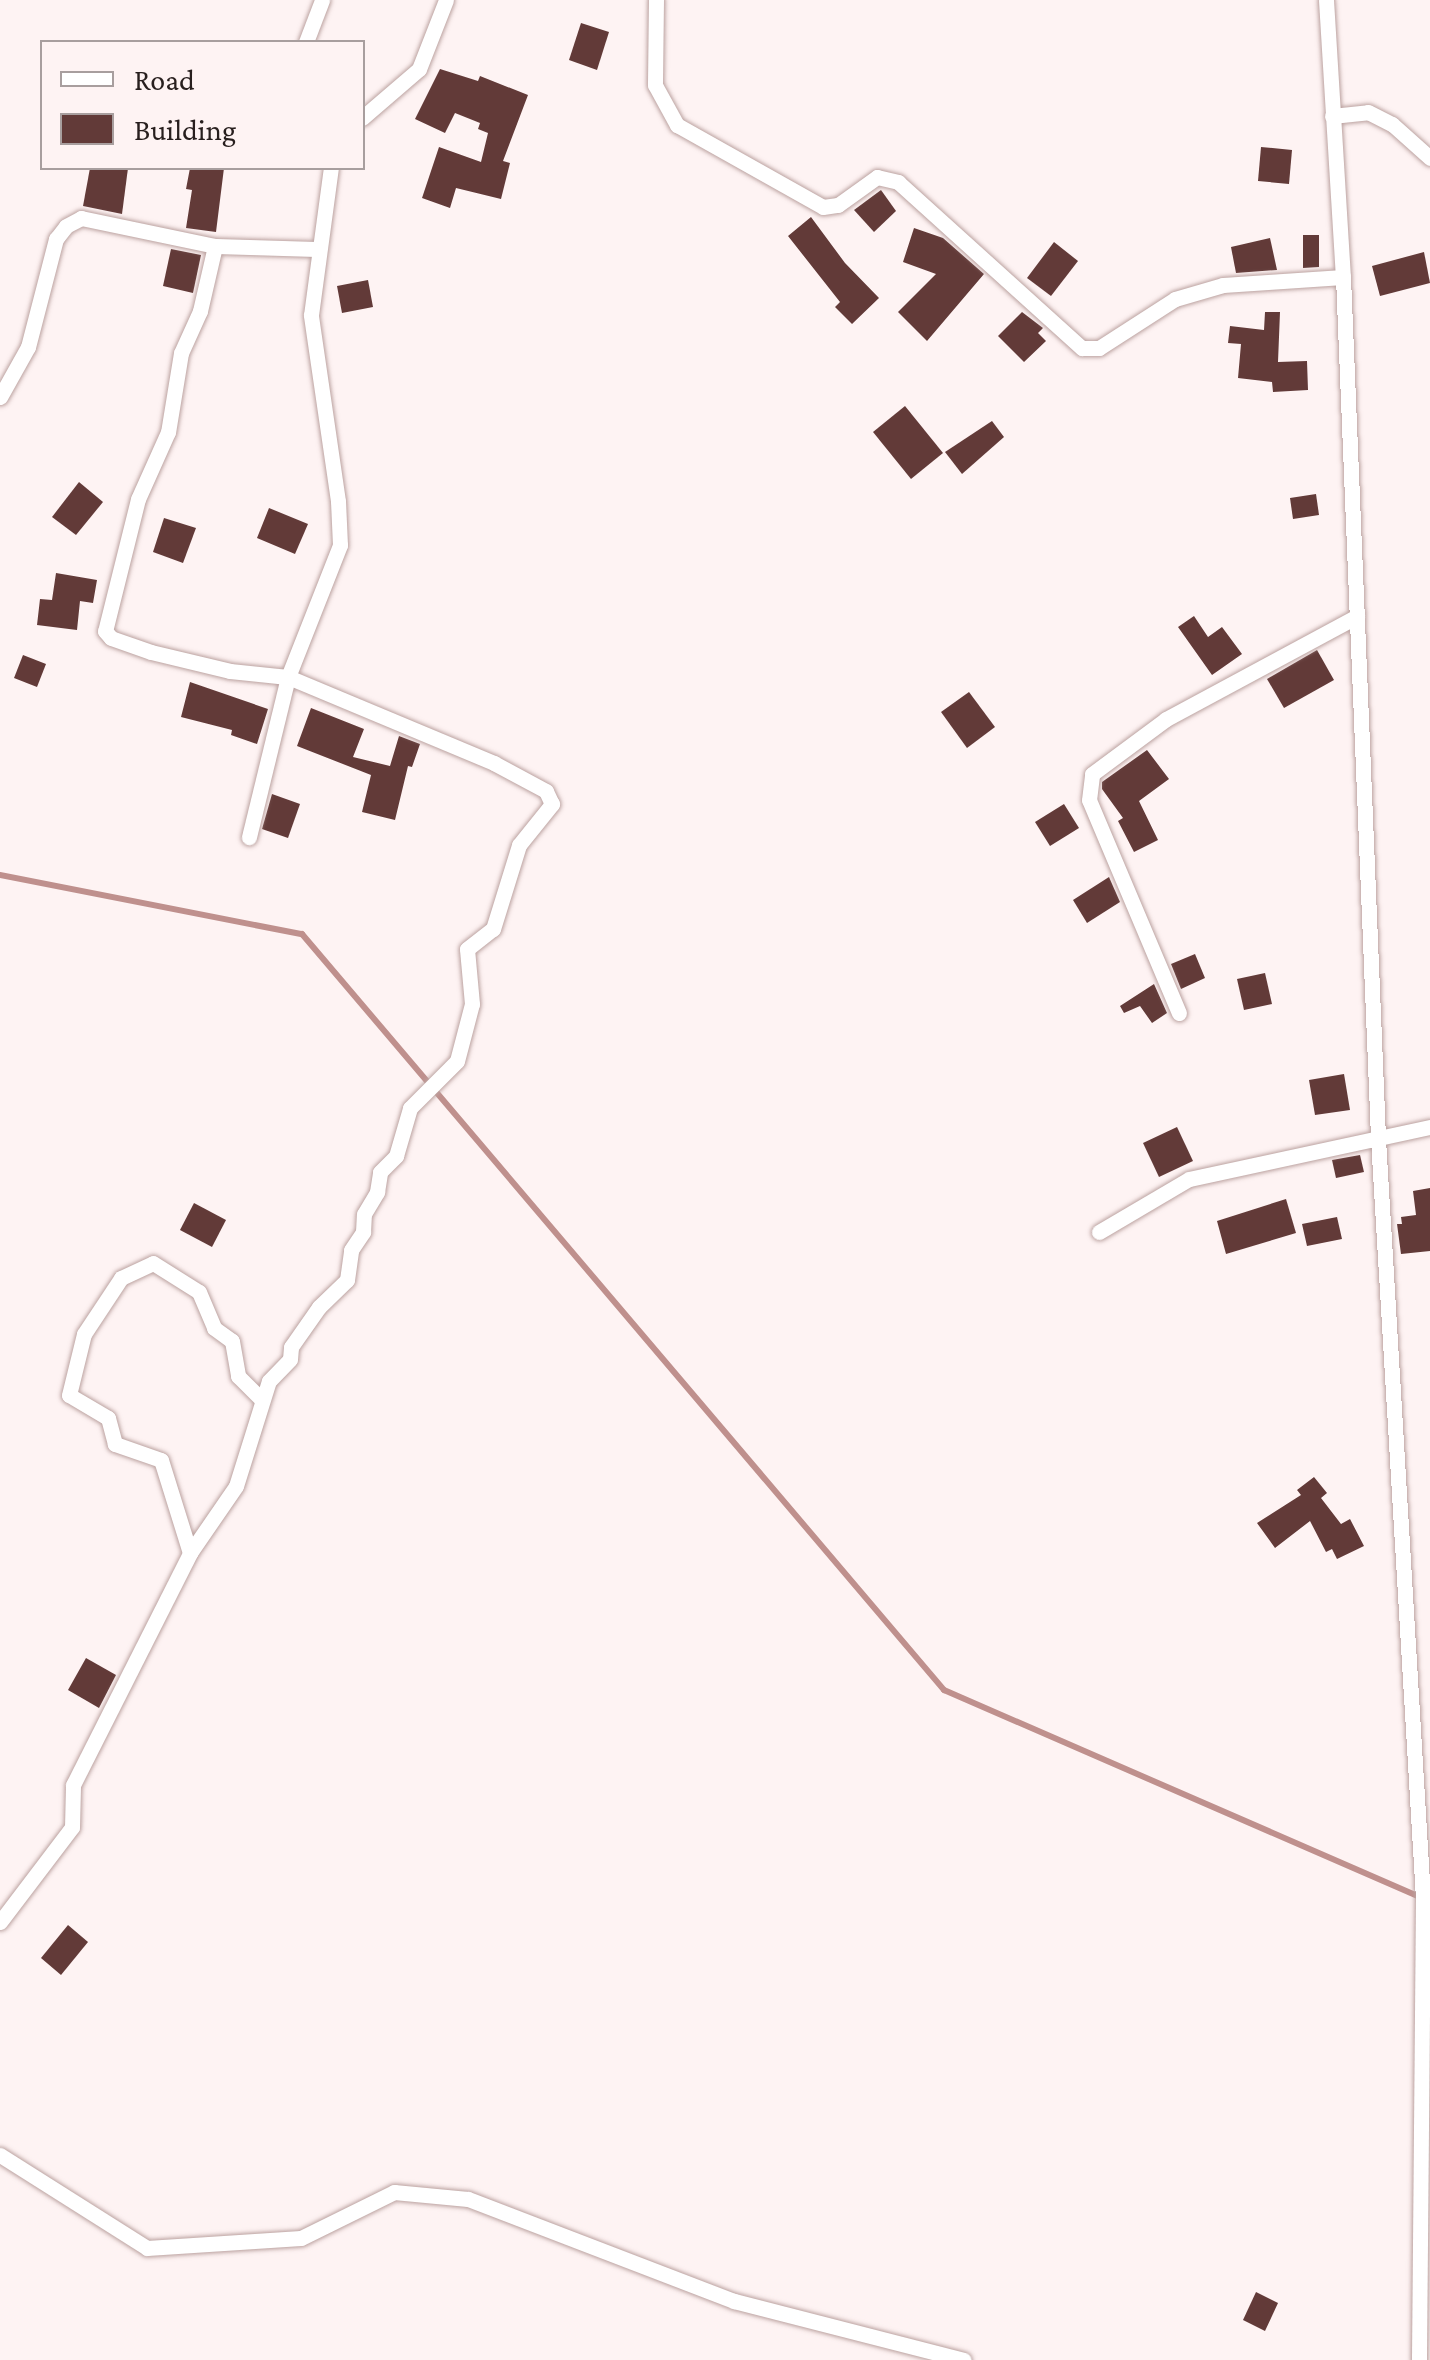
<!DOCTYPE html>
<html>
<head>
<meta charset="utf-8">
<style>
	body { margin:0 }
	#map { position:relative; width:1430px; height:2360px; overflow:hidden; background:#fef3f3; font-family:"Crimson Pro",serif }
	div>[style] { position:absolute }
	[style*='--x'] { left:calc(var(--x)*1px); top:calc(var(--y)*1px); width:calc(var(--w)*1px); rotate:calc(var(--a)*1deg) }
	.stream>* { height:6px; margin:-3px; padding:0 3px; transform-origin:3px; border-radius:3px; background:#bf908d }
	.building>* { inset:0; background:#623a38 }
	.roads { filter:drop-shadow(0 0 2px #bba2a0) drop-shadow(0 0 2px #bba2a0) }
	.street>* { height:15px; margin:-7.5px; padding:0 7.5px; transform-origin:7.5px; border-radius:7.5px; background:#fff }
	span { translate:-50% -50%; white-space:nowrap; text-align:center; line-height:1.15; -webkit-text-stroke:10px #fef3f3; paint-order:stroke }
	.legend { position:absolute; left:40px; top:40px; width:325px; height:130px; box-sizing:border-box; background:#fef3f3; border:2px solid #a89e9e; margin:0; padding:12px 18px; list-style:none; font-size:30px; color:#281f1e }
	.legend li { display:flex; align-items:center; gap:20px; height:50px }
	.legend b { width:50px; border:2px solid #a89e9e }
</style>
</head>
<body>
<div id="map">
	<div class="stream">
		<i style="--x:0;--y:875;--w:308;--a:11.1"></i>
		<i style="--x:302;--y:934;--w:992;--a:49.66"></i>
		<i style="--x:944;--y:1690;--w:519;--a:23.5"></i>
	</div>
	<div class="building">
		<i style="clip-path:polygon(581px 23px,609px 32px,597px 70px,569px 60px)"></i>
		<i style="clip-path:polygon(440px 69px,478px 81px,480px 76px,528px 95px,503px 161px,510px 163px,501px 199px,456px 188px,450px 208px,422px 198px,439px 147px,481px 162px,488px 133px,478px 129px,480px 123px,455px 113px,445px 133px,415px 119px)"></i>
		<i style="clip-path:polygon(1261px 147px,1292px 150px,1289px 184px,1258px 181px)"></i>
		<i style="clip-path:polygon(90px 168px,128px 168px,122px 214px,83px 206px)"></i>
		<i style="clip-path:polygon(190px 168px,224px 168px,216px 232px,186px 228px,192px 190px,186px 189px)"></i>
		<i style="clip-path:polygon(881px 190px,896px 211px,874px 232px,854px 210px)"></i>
		<i style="clip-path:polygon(811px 217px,845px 263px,879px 298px,852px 324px,835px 307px,840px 302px,788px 236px)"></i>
		<i style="clip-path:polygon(914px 228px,943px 238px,984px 274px,927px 341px,898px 312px,936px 274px,903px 262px)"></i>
		<i style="clip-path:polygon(1303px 235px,1319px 235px,1319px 267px,1303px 268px)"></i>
		<i style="clip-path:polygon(1270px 238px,1277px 270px,1236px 273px,1231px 247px)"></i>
		<i style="clip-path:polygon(1054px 242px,1078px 261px,1051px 296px,1027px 278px)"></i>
		<i style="clip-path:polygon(171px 249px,201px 255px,193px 293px,163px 286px)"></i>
		<i style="clip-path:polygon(1424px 252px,1430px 283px,1380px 296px,1372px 266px)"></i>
		<i style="clip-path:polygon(368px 280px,373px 307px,342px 313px,337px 286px)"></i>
		<i style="clip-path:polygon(1022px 312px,1043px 328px,1038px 333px,1046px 341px,1024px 362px,998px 336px)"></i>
		<i style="clip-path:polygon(1265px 312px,1280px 312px,1278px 362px,1307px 361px,1308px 390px,1273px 392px,1272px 382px,1238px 378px,1241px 344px,1228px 343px,1230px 326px,1264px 330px)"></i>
		<i style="clip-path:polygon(905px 406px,943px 453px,911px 479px,873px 432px)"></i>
		<i style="clip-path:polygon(992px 421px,1004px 437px,962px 474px,945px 452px)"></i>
		<i style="clip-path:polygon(79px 482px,103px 502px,76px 535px,52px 517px)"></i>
		<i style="clip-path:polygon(1316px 494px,1319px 515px,1293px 519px,1290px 498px)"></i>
		<i style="clip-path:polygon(269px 508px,308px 524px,295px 554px,257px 538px)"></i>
		<i style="clip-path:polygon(164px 518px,196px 528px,183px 563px,153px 552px)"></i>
		<i style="clip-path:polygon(56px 573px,97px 580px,93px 603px,80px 601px,77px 630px,37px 625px,40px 599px,52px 600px)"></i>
		<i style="clip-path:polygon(1194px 616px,1208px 637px,1222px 627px,1242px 654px,1212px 675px,1178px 627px)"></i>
		<i style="clip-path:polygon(1317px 650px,1334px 680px,1284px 708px,1267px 679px)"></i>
		<i style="clip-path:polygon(23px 655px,46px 664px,37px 687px,14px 678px)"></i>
		<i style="clip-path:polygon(190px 682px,268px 709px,257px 744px,231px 735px,232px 730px,181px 717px)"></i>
		<i style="clip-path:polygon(969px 692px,995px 727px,967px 748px,941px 712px)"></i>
		<i style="clip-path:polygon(311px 708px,364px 729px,353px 757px,390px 766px,399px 736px,420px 744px,412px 767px,408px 766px,395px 820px,362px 812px,371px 775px,297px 746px)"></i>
		<i style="clip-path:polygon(1147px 750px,1169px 779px,1139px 801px,1158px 840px,1134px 852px,1118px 821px,1123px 818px,1102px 789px,1102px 782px)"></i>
		<i style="clip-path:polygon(272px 794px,300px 804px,288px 838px,262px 829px)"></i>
		<i style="clip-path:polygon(1064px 804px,1079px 828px,1050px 846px,1035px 822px)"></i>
		<i style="clip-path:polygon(1109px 877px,1120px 902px,1087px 923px,1073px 900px)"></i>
		<i style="clip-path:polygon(1195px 954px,1205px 978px,1181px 989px,1171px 964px)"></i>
		<i style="clip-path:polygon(1265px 973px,1272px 1004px,1244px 1010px,1237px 979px)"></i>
		<i style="clip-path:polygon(1154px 984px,1167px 1013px,1152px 1023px,1140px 1006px,1124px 1013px,1120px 1006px)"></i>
		<i style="clip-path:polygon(1344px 1074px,1350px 1110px,1315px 1115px,1309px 1080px)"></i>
		<i style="clip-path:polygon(1177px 1127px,1193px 1161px,1159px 1177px,1143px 1143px)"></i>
		<i style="clip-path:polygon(1360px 1155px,1364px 1172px,1336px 1178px,1332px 1160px)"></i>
		<i style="clip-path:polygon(1430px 1188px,1430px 1251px,1401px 1254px,1397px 1224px,1402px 1224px,1401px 1217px,1416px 1215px,1413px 1191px)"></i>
		<i style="clip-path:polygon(1286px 1199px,1296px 1233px,1226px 1254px,1217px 1221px)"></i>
		<i style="clip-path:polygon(194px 1203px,226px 1220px,212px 1247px,180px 1230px)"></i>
		<i style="clip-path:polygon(1337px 1217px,1342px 1239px,1307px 1246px,1302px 1224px)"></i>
		<i style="clip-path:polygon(1314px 1477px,1327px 1493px,1321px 1498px,1341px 1524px,1350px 1519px,1364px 1546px,1337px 1559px,1332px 1549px,1326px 1552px,1310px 1521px,1275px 1548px,1257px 1523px,1301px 1495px,1297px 1490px)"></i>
		<i style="clip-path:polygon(86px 1658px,116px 1675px,99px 1708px,68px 1690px)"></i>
		<i style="clip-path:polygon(68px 1925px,88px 1942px,61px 1975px,41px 1958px)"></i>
		<i style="clip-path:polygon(1256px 2292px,1278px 2303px,1265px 2331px,1243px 2320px)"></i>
	</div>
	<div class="roads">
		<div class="street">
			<i style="--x:656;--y:0;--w:85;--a:90.7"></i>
			<i style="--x:655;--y:85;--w:46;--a:61.2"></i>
			<i style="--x:677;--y:125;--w:167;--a:29.3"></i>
			<i style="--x:823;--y:207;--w:15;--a:-8"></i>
			<i style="--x:838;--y:205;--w:48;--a:-35.7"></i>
			<i style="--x:877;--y:177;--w:22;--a:13"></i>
			<i style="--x:898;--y:182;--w:248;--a:42.1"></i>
			<i style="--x:1082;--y:348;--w:17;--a:0"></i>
			<i style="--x:1099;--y:348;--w:90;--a:-32.8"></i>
			<i style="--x:1175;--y:299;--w:50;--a:-16.3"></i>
			<i style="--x:1223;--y:285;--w:120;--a:-3.8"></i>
			<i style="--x:1326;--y:0;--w:278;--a:86.5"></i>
			<i style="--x:1343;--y:277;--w:863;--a:87.67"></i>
			<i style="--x:1378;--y:1139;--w:761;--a:86.61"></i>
			<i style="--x:1423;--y:1899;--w:461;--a:90.5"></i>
			<i style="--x:306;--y:42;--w:45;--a:-69.1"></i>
			<i style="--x:1332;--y:116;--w:36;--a:-6"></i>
			<i style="--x:1368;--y:112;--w:27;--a:27"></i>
			<i style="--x:1392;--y:124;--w:51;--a:41.8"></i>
			<i style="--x:362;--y:118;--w:75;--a:-40.7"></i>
			<i style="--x:419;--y:69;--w:74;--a:-68.6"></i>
			<i style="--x:215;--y:246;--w:102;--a:1.7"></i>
			<i style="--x:0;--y:397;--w:57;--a:-60.8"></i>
			<i style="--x:28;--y:347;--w:112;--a:-75.5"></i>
			<i style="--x:56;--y:239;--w:16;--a:-52"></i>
			<i style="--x:66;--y:226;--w:17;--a:-28"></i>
			<i style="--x:81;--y:218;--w:137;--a:11.8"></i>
			<i style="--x:215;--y:246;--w:67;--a:103"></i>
			<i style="--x:200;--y:311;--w:46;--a:114.3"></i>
			<i style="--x:181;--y:353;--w:80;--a:99.3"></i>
			<i style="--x:168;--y:432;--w:73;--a:114.1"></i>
			<i style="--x:138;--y:499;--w:136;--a:104"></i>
			<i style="--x:105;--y:631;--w:9;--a:49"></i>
			<i style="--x:111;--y:638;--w:42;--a:19.3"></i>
			<i style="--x:151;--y:652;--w:81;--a:13.5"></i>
			<i style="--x:230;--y:671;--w:58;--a:5.9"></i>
			<i style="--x:288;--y:677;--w:142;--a:-68.5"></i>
			<i style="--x:340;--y:545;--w:44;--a:-92.6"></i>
			<i style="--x:338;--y:501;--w:188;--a:-98.3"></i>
			<i style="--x:311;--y:315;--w:148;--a:-82.3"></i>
			<i style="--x:1179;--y:1013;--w:231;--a:-112.9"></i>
			<i style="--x:1089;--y:800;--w:26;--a:-83"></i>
			<i style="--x:1092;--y:774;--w:92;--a:-36.6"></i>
			<i style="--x:1166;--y:719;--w:217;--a:-28.3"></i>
			<i style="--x:1099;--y:1232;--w:104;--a:-30.5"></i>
			<i style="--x:1189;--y:1179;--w:247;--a:-12.2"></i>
			<i style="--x:190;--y:1553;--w:97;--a:-107.3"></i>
			<i style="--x:161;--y:1460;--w:49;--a:-160.8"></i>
			<i style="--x:115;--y:1444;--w:27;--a:-105"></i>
			<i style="--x:108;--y:1418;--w:45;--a:-149.5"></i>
			<i style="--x:69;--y:1395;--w:63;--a:-76.2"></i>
			<i style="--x:84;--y:1334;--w:67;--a:-56.5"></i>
			<i style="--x:121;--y:1278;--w:35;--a:-25"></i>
			<i style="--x:153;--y:1263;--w:54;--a:32.2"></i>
			<i style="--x:199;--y:1292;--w:39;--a:67"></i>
			<i style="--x:214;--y:1328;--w:22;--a:36"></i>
			<i style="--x:232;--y:1341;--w:36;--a:80"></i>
			<i style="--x:238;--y:1376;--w:34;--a:45"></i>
			<i style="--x:0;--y:1922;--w:119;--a:-52.8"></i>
			<i style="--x:72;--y:1827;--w:42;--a:-88.6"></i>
			<i style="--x:73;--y:1785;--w:260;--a:-63.2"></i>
			<i style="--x:190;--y:1553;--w:81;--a:-55.5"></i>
			<i style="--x:236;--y:1486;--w:110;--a:-72.6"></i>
			<i style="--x:269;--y:1381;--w:30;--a:-46"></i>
			<i style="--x:290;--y:1359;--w:12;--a:-85"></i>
			<i style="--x:291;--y:1347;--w:49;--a:-55"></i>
			<i style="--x:319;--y:1307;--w:39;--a:-44"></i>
			<i style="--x:347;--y:1280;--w:30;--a:-82"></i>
			<i style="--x:351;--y:1250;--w:22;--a:-56"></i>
			<i style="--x:363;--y:1232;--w:18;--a:-87"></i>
			<i style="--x:364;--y:1214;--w:26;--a:-59"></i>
			<i style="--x:377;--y:1192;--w:20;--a:-81"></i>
			<i style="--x:380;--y:1172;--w:23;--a:-45"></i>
			<i style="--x:396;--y:1156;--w:50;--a:-73.7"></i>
			<i style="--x:410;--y:1108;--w:66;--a:-45"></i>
			<i style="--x:457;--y:1061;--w:59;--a:-75.3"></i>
			<i style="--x:472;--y:1004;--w:55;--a:-95.2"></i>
			<i style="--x:467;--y:949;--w:33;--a:-38"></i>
			<i style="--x:493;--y:929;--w:88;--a:-72.8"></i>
			<i style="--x:519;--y:845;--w:53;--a:-51.2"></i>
			<i style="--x:552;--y:804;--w:14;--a:-115"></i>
			<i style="--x:546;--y:791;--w:59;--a:-151.7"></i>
			<i style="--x:494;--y:763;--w:223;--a:-157.3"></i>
			<i style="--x:288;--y:677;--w:165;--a:103.7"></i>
			<i style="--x:0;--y:2155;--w:174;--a:32.3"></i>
			<i style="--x:147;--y:2248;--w:154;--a:-3.7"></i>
			<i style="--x:301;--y:2238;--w:104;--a:-26.3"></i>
			<i style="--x:394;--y:2192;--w:74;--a:5.4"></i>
			<i style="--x:468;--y:2199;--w:285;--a:21"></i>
			<i style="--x:734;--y:2301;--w:237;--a:14.4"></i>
		</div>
	</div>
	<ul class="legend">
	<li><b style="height:12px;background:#fff"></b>Road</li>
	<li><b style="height:28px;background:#623a38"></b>Building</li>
	</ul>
</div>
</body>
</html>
